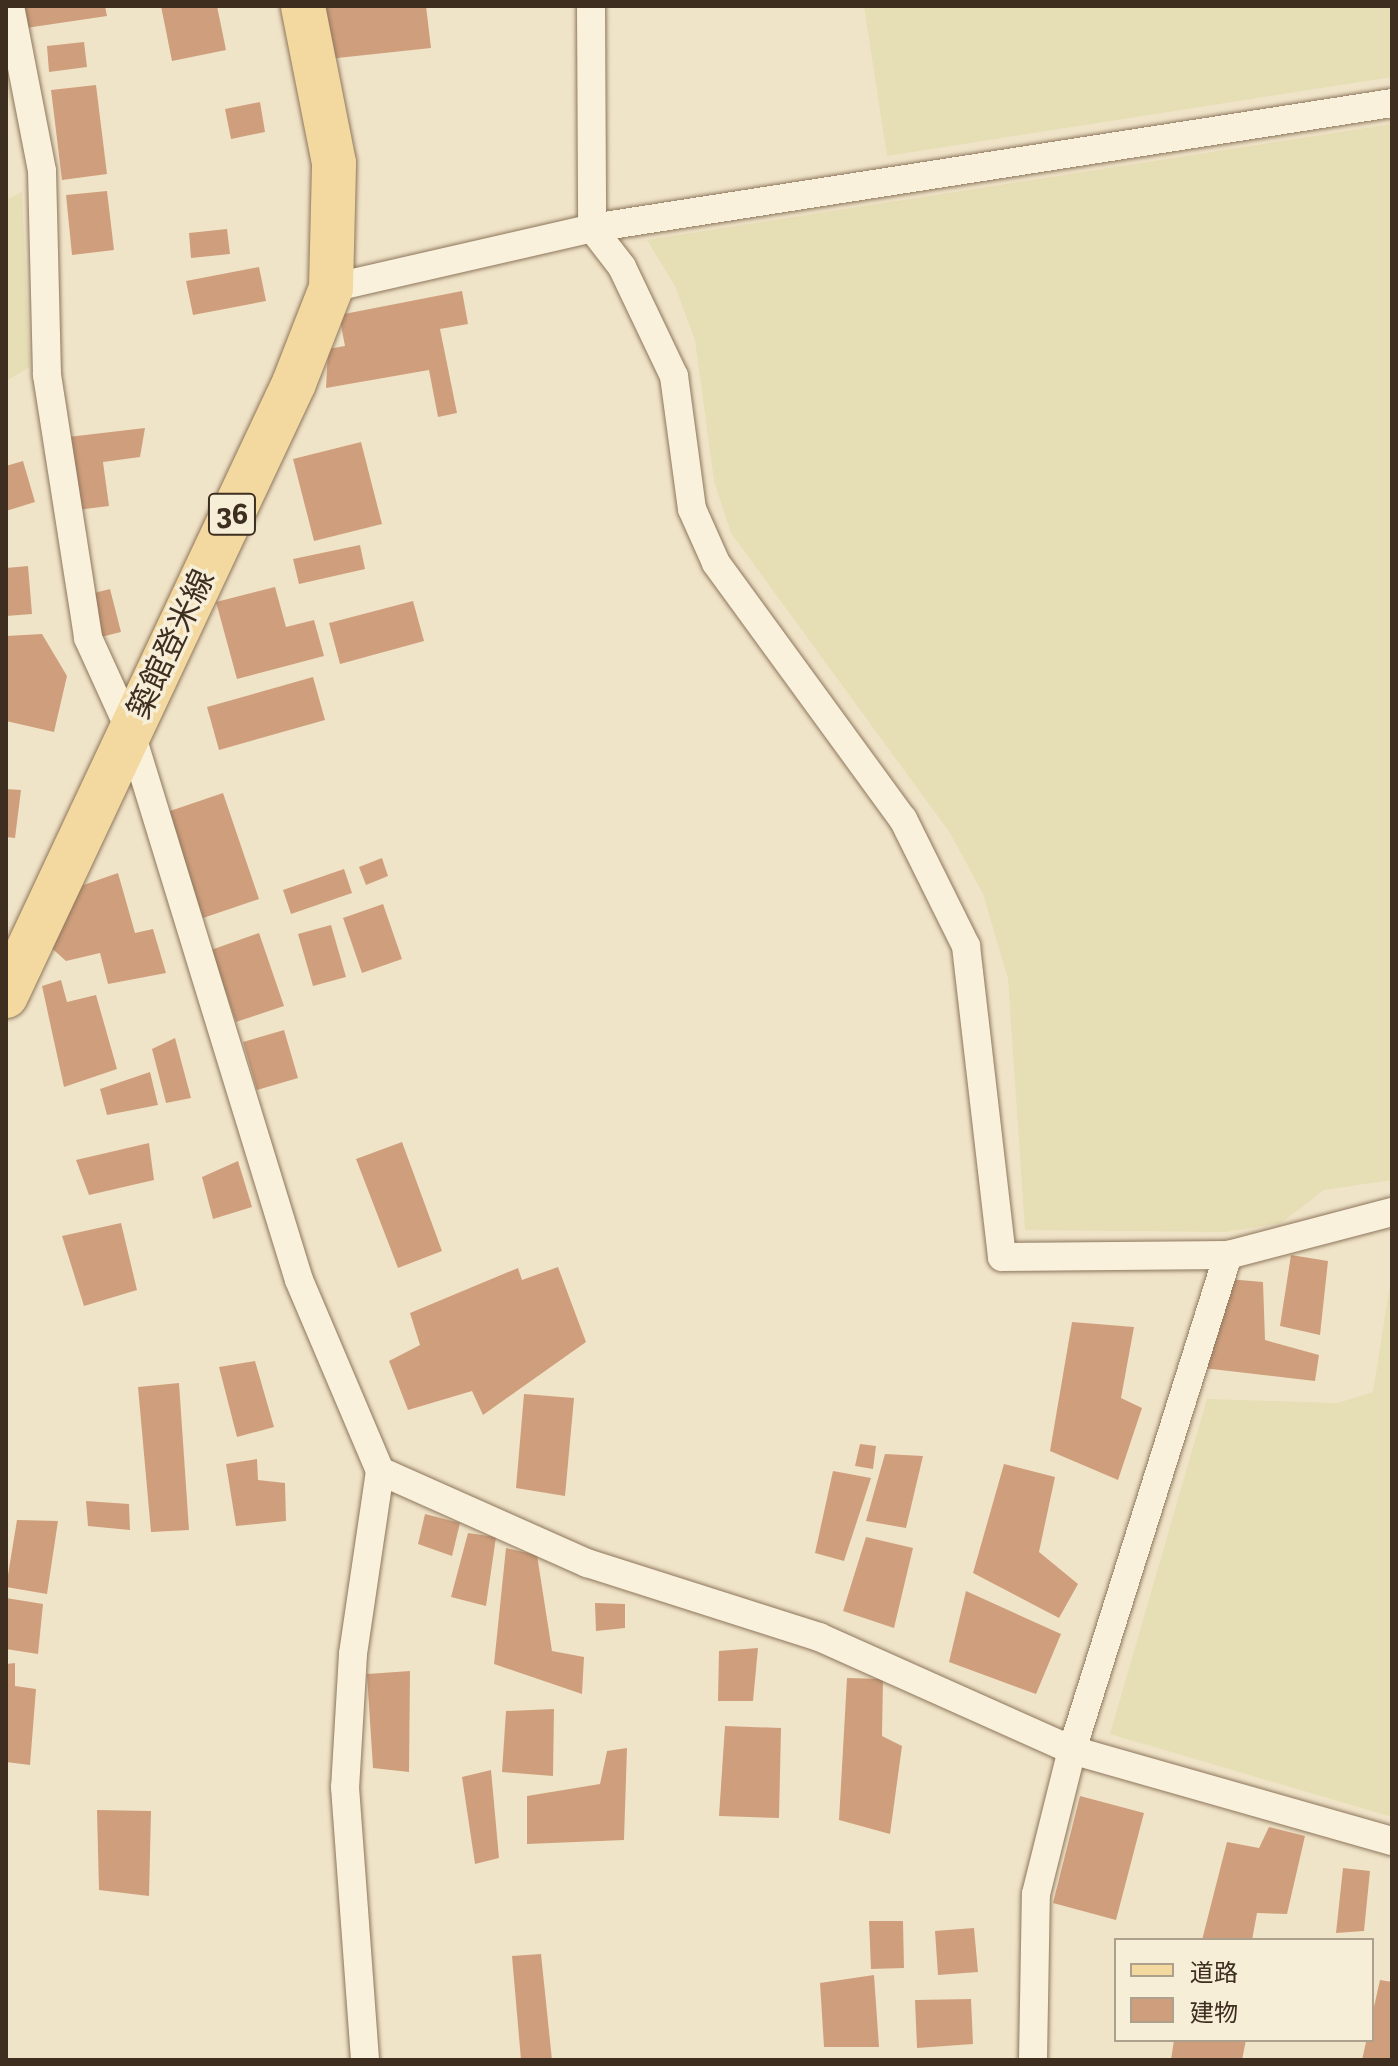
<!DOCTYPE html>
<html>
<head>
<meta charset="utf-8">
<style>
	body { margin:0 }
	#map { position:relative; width:1398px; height:2066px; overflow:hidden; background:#f0e4c8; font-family:"Zilla Slab","Noto Sans JP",serif }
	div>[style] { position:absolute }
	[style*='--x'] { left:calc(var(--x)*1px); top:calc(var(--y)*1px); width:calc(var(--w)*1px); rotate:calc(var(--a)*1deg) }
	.farmland>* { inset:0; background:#e6deb5 }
	.building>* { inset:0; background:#cf9f7d }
	.roads { filter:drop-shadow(0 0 2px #8d765c) drop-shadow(0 0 2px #8d765c) }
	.minor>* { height:28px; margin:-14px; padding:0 14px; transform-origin:14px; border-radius:14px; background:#faf1dc }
	.primary>* { height:44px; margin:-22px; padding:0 22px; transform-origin:22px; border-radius:22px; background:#f3d9a0 }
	span { translate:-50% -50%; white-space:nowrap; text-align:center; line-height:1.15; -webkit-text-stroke:7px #f7eed8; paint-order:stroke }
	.shield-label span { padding:2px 6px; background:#f7eed8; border:2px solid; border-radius:6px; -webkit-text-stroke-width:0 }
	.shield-label { font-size:30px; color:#3d2e20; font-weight:700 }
	.street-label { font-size:32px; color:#3d2e20 }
	.frame { position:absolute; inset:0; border:8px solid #3d2e20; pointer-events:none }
	.legend { position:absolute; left:1114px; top:1938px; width:260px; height:104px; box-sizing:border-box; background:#f7eed8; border:2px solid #ada18e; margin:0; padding:10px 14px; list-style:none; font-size:24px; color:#3d2e20 }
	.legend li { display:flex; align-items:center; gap:16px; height:40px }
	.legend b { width:40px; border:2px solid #ada18e }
</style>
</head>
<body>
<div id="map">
	<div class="farmland">
		<i style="clip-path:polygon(864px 6px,1392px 6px,1392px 77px,887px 156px)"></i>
		<i style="clip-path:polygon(1392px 124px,1392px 1180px,1324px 1190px,1281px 1223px,1226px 1232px,1025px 1230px,1008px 979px,983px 894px,950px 833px,731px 533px,714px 481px,695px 340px,675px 286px,647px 240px)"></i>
		<i style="clip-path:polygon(22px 192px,30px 367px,6px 381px,6px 200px)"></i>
		<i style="clip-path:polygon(1392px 1272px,1392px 1817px,1110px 1734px,1207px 1399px,1338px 1403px,1373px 1392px)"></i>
	</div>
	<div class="building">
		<i style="clip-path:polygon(22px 6px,105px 6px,107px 16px,26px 28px)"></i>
		<i style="clip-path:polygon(161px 6px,217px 6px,226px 50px,172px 61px)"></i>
		<i style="clip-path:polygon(322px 6px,426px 6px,431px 48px,328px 59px)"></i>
		<i style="clip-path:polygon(84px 42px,87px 67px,49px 72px,47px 46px)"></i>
		<i style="clip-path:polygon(96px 85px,107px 174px,62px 180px,51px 90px)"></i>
		<i style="clip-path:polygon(260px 102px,265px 132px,231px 139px,225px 109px)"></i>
		<i style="clip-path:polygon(107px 191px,114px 250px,72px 255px,66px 195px)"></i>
		<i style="clip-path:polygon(227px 229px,230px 254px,191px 258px,189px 233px)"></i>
		<i style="clip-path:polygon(259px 267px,266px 301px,193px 315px,186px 281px)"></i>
		<i style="clip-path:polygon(462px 291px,468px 324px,440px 329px,457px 413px,438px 417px,429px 370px,326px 388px,328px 349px,345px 346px,339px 315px)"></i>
		<i style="clip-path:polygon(145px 428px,140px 457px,103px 462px,109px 506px,77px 510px,68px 437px)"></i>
		<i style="clip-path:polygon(361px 442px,382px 524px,314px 541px,293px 459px)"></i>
		<i style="clip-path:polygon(23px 461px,35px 502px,6px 511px,6px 466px)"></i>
		<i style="clip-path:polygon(360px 545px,365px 569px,299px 584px,293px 559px)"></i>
		<i style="clip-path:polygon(28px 566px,32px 614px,6px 616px,6px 568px)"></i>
		<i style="clip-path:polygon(275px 587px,286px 627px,314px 620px,324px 656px,237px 679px,216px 602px)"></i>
		<i style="clip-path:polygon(110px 589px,121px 632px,97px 638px,86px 595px)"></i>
		<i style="clip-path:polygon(413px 601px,424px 641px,340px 664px,329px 623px)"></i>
		<i style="clip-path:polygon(42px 634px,67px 676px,54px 732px,6px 721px,6px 636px)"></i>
		<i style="clip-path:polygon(313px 677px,325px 720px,219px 750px,207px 707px)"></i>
		<i style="clip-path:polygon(6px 789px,21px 790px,15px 838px,6px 837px)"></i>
		<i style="clip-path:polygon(223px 793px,259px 899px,203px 918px,167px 812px)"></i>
		<i style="clip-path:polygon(382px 858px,388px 876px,366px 885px,359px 867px)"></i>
		<i style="clip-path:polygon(344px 869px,352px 893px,291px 914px,283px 890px)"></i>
		<i style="clip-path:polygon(118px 873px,135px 933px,153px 929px,166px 973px,108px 984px,100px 953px,66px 961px,46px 943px,72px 889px)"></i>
		<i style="clip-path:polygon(383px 904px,402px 959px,362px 973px,343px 918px)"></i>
		<i style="clip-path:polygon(331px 925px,346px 977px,313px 986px,298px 934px)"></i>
		<i style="clip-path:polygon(259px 933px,284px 1006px,236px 1022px,211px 950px)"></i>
		<i style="clip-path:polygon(61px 980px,67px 1002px,96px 995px,117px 1069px,64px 1087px,42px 986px)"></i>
		<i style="clip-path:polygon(284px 1030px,298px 1078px,257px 1090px,243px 1042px)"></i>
		<i style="clip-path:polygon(175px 1038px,191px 1098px,166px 1103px,152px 1049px)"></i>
		<i style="clip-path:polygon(150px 1072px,158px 1105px,107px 1115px,100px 1089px)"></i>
		<i style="clip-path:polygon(402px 1142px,442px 1251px,398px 1268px,356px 1159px)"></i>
		<i style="clip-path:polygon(149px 1143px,154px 1180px,89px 1195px,76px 1160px)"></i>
		<i style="clip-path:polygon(238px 1161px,252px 1207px,213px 1219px,202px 1177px)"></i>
		<i style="clip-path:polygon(121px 1223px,137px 1290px,84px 1306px,62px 1236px)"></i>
		<i style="clip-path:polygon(1291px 1255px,1328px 1261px,1320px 1335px,1280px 1326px)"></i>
		<i style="clip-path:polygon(558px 1267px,586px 1342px,483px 1415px,472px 1391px,408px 1410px,389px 1361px,420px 1345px,410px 1313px,518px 1268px,522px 1280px)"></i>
		<i style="clip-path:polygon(1228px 1279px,1263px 1282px,1265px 1340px,1319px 1355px,1315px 1381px,1203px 1368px)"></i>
		<i style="clip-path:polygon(1072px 1322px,1134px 1327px,1121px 1398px,1142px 1408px,1118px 1480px,1050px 1451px)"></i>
		<i style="clip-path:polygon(255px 1361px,274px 1427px,237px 1437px,219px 1367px)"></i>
		<i style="clip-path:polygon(179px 1383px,189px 1530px,151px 1532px,138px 1387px)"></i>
		<i style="clip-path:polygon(524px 1394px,574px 1398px,565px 1496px,516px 1488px)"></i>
		<i style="clip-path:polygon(860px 1444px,876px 1446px,873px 1469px,855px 1466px)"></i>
		<i style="clip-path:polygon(885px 1454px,923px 1456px,906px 1528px,866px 1521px)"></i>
		<i style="clip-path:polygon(257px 1459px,258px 1480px,285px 1483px,286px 1521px,236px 1526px,226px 1464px)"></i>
		<i style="clip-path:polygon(1004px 1464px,1055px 1477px,1039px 1552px,1078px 1584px,1059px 1618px,973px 1573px)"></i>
		<i style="clip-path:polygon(833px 1471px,871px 1478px,844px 1561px,815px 1553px)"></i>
		<i style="clip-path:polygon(86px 1501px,129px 1504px,130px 1530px,88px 1526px)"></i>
		<i style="clip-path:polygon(425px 1514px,460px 1523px,452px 1556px,418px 1544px)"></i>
		<i style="clip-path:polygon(17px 1520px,58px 1521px,47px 1594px,6px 1587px)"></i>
		<i style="clip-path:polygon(468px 1533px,496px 1537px,486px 1606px,451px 1597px)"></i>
		<i style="clip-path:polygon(866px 1537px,913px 1548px,894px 1628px,843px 1611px)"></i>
		<i style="clip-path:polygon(506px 1548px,537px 1555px,552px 1651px,584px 1657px,582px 1694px,494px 1664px)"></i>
		<i style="clip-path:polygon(966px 1591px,1061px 1634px,1036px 1694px,949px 1662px)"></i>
		<i style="clip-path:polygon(6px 1598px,43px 1604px,38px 1654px,6px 1649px)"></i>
		<i style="clip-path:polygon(595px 1603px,625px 1604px,625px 1628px,596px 1631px)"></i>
		<i style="clip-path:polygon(758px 1648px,753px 1701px,718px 1701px,719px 1651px)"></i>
		<i style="clip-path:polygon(15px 1663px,15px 1686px,36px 1689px,30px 1765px,6px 1762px,6px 1664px)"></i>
		<i style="clip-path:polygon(410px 1671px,409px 1772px,373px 1768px,367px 1674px)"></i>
		<i style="clip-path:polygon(847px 1678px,883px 1679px,882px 1736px,902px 1746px,890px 1834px,839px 1820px)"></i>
		<i style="clip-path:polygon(554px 1709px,553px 1776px,502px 1772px,506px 1711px)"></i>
		<i style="clip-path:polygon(725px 1726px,781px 1728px,779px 1818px,719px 1816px)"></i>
		<i style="clip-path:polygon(627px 1748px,624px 1840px,527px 1844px,527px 1796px,600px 1784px,607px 1751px)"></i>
		<i style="clip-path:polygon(491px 1770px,499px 1858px,475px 1864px,462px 1777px)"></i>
		<i style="clip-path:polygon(1080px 1796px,1144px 1813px,1116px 1920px,1053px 1903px)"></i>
		<i style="clip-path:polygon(97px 1810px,151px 1811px,149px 1896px,99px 1890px)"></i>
		<i style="clip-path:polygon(1269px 1827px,1305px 1836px,1287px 1914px,1257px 1913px,1252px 1940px,1202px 1940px,1227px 1842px,1259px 1848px)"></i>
		<i style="clip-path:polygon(1343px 1868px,1370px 1871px,1364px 1931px,1336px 1933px)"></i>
		<i style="clip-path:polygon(869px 1921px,903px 1921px,904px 1968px,871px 1969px)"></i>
		<i style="clip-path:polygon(974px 1928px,978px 1972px,938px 1975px,935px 1931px)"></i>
		<i style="clip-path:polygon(541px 1954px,552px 2060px,521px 2060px,512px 1956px)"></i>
		<i style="clip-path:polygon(874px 1975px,879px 2047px,824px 2047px,820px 1983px)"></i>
		<i style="clip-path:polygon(1380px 1980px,1392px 1982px,1392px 2060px,1362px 2060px)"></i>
		<i style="clip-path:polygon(971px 1999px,973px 2044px,917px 2048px,915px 2000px)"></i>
		<i style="clip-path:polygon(1174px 2040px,1246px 2040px,1242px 2060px,1171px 2060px)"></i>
	</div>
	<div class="roads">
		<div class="minor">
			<i style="--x:10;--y:6;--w:168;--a:79"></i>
			<i style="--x:42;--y:171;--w:204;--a:88.6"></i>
			<i style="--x:47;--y:375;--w:266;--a:81.1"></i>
			<i style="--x:88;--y:638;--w:101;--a:65.5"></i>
			<i style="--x:130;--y:730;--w:575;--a:72.92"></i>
			<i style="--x:299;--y:1280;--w:207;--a:67"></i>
			<i style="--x:380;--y:1471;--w:185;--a:98.4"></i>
			<i style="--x:353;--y:1654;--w:133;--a:93.4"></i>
			<i style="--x:345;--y:1787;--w:274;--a:85.8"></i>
			<i style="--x:591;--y:6;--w:222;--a:89.7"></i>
			<i style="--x:592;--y:228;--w:49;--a:52.4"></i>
			<i style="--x:622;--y:267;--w:121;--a:64.5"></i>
			<i style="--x:674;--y:376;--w:134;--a:82.3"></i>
			<i style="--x:692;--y:509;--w:59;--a:66"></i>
			<i style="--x:716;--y:563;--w:317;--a:53.9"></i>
			<i style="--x:903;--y:819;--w:142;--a:63.6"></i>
			<i style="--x:966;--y:946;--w:313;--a:83.4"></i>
			<i style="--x:1002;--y:1257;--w:226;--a:-0.5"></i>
			<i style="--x:1228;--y:1255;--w:170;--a:-14.7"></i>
			<i style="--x:331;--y:288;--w:268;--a:-12.9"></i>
			<i style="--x:592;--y:228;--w:810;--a:-8.88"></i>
			<i style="--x:380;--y:1471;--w:227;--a:24"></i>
			<i style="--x:587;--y:1563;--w:244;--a:17.7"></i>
			<i style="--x:819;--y:1637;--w:277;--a:24.1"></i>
			<i style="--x:1072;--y:1750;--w:333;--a:15.9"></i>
			<i style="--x:1033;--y:2060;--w:166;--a:-89"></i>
			<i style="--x:1036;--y:1894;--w:148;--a:-76"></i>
			<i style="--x:1072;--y:1750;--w:519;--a:-72.51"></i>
		</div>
		<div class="primary">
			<i style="--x:6;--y:996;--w:677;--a:-64.83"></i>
			<i style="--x:294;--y:383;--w:102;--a:-68.7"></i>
			<i style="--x:331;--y:288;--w:125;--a:-88.6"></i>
			<i style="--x:334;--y:163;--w:160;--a:-101.2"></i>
		</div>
	</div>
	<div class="shield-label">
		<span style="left:232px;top:514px">36</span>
	</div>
	<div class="street-label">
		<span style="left:171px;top:644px;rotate:-65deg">築館登米線</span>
	</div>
	<div class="frame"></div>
	<ul class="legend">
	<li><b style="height:10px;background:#f3d9a0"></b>道路</li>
	<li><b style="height:22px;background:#cf9f7d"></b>建物</li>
	</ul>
</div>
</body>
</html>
